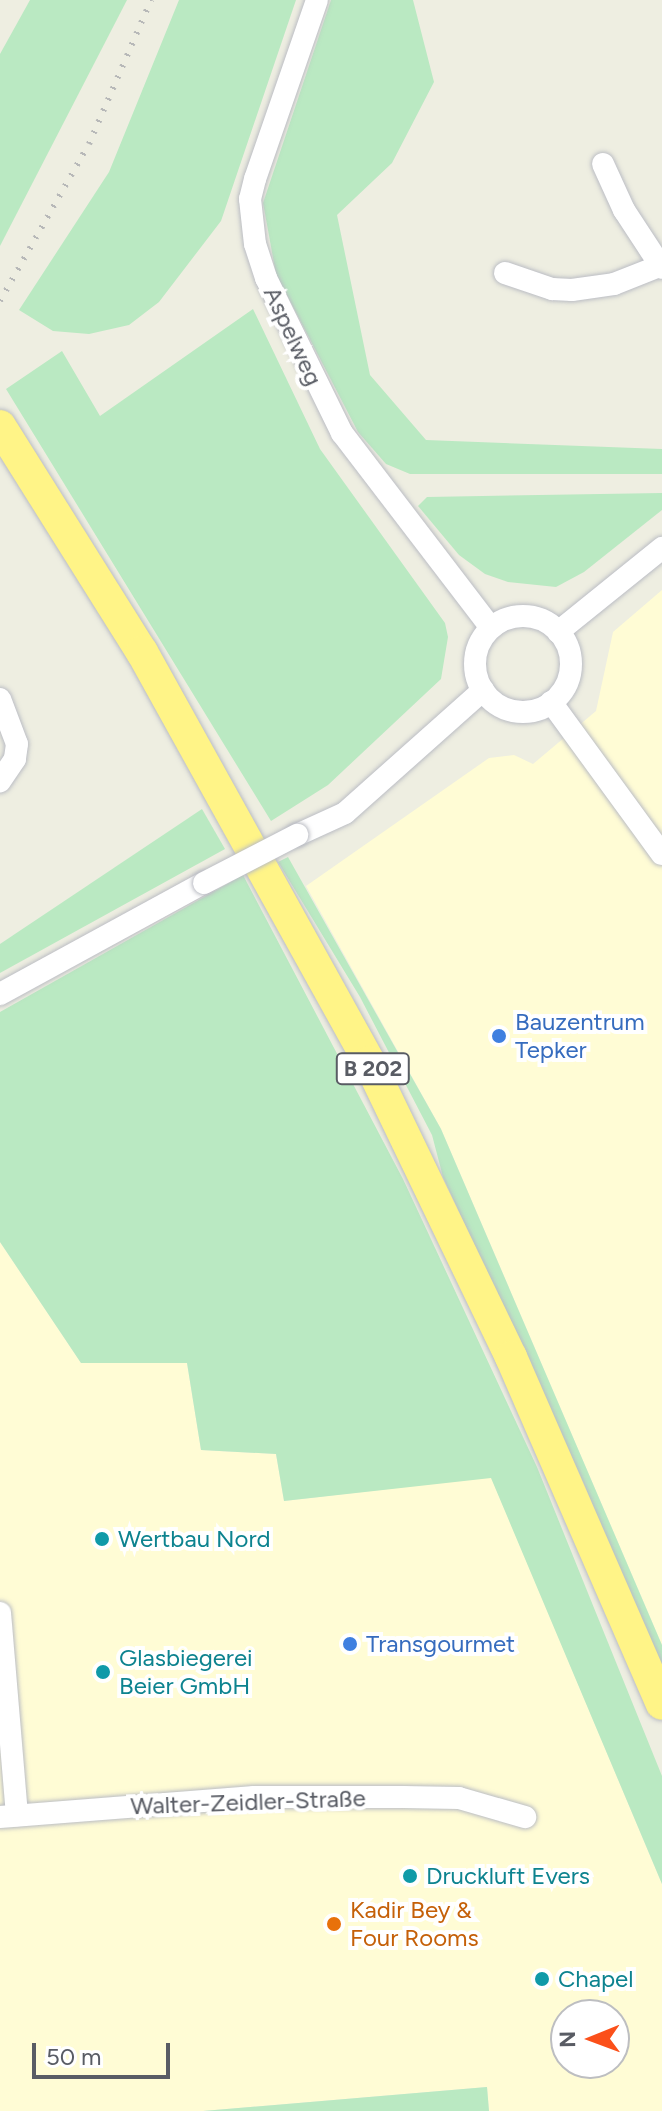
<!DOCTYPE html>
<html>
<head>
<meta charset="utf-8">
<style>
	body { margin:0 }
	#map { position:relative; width:662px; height:2111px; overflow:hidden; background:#eeeee1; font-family:Figtree,sans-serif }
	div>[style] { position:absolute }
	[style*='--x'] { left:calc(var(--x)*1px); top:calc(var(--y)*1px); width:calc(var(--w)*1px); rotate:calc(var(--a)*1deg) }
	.commercial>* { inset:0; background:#fffcd5 }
	.green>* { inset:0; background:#bae9c2 }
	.roads { filter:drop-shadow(0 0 2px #bbbdc4) drop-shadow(0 0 2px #bbbdc4) }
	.minor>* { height:22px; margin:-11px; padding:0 11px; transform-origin:11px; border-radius:11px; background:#fff }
	.minor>.ring { margin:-11px; padding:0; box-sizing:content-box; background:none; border:22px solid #fff; border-radius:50% }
	.highway>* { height:32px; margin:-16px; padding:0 16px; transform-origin:16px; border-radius:16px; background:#fff487 }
	.rail>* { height:6px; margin-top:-3px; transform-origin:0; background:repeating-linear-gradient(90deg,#b7b8b8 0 2px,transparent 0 12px) }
	.bridges { filter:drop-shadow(0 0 2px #bbbdc4) drop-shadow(0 0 2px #bbbdc4) }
	.minor-bridge>* { height:22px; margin:-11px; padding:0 11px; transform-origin:11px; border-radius:11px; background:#fff }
	.dots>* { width:22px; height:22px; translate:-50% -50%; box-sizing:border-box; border:4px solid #fff; border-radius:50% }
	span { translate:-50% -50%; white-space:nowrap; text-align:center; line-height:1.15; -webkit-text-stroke:8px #fff; paint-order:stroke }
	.shield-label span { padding:2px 6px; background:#fff; border:2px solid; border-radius:6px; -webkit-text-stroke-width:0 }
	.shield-label { font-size:22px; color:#595c64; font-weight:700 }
	.street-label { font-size:24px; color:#595c64 }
	.shop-label { font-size:24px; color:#366cbe }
	.left { translate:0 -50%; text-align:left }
	.culture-label { font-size:24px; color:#0d838f }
	.food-label { font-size:24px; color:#c56008 }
	.north { position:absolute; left:550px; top:1999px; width:80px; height:80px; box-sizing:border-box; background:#fff; border:2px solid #bdbec1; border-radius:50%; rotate:269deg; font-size:22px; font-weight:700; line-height:32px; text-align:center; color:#595c64 }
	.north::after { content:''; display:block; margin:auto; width:28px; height:36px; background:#fb501a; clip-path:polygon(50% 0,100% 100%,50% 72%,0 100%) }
	.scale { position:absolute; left:32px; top:2043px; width:138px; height:36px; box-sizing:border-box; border:4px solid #595c64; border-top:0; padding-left:10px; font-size:24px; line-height:28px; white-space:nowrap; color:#595c64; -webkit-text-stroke:6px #fff; paint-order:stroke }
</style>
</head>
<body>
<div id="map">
	<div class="commercial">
		<i style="clip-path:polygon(662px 590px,662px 1645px,441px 1129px,306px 886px,489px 758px,514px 755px,533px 764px,596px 711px,613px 632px)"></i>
		<i style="clip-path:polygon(evenodd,0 1242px,81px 1363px,187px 1363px,201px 1450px,276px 1454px,284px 1501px,491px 1477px,662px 1884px,662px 2111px,489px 2111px,487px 2087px,203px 2111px,0 2111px,0 1242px,566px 2015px,614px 2015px,614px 2063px,566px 2063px,566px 2015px)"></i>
	</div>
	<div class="green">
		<i style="clip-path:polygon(30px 0,127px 0,0 246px,0 54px)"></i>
		<i style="clip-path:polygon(179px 0,296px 0,221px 221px,159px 302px,129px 325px,89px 334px,53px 331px,19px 310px,109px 172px)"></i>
		<i style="clip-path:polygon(331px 0,413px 0,434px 82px,392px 163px,337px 215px,370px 375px,426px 440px,662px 449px,662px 474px,410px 474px,386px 464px,358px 432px,276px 274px,263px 203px)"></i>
		<i style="clip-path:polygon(253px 309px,320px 449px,445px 623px,448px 637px,441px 679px,328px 785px,271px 821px,6px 389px,62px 351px,100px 416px)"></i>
		<i style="clip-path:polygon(662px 493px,662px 510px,584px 572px,556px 587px,508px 582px,485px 574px,459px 555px,418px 506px,427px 497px)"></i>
		<i style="clip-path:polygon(202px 809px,225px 849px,0 973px,0 944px)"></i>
		<i style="clip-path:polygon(288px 857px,441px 1129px,662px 1645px,662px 1675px,584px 1484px,443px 1177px,432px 1135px,360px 997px,278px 862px)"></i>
		<i style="clip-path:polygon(243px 875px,403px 1179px,537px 1467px,662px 1776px,662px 1884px,491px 1478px,284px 1501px,276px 1454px,201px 1450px,187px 1363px,81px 1363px,0 1242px,0 1012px)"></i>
		<i style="clip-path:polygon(487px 2087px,489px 2111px,203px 2111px)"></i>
	</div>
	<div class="roads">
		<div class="minor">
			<i style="--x:317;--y:0;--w:189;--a:109.1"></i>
			<i style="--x:255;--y:179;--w:21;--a:104"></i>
			<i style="--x:250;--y:199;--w:45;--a:83.7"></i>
			<i style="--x:255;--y:244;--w:36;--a:72"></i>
			<i style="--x:266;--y:278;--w:173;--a:63.9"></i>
			<i style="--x:342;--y:433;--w:245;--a:52.6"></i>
			<i style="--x:603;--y:164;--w:51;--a:65.5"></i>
			<i style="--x:624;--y:210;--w:69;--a:56.8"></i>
			<i style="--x:505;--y:273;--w:50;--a:18.8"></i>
			<i style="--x:552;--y:289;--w:20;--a:3"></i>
			<i style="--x:572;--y:290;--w:42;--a:-8.1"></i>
			<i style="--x:614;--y:284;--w:52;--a:-21.6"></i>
			<i class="ring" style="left:475px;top:616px;width:74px;height:74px"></i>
			<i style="--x:558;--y:632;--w:134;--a:-38.9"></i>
			<i style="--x:0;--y:699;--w:48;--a:69.3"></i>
			<i style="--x:17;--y:744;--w:15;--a:98"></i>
			<i style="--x:15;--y:759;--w:27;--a:124"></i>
			<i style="--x:551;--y:702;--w:188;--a:53.9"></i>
			<i style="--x:297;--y:835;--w:53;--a:-24.6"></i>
			<i style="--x:345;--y:813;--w:185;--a:-41.7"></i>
			<i style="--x:0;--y:994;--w:232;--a:-28.6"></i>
			<i style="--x:0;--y:1613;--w:203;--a:85.2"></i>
			<i style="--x:0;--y:1817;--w:255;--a:-4.5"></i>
			<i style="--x:254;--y:1797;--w:149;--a:0"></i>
			<i style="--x:403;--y:1797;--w:56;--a:1"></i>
			<i style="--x:459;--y:1798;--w:69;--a:16.1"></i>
		</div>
		<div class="highway">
			<i style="--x:0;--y:426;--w:267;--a:57.9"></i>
			<i style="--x:142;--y:652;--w:469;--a:61"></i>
			<i style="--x:369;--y:1062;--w:327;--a:64.3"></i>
			<i style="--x:511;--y:1357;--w:378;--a:66.5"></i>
		</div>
	</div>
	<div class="rail">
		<i style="--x:0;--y:301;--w:180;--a:-60.5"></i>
		<i style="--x:89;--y:144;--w:157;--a:-66.7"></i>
	</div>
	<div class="bridges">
		<div class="minor-bridge">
			<i style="--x:204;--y:883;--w:105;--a:-27.3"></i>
		</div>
	</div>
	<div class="dots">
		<i style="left:499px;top:1036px;background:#3f7fe0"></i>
		<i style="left:102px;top:1539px;background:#0f9aa8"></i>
		<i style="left:350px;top:1644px;background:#3f7fe0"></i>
		<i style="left:103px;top:1672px;background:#0f9aa8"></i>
		<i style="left:410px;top:1876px;background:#0f9aa8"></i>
		<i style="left:334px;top:1924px;background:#e8710a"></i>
		<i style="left:542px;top:1979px;background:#0f9aa8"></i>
	</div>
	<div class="shield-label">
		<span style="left:373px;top:1069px">B 202</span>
	</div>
	<div class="street-label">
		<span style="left:293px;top:336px;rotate:65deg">Aspelweg</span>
		<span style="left:248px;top:1802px;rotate:-2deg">Walter-Zeidler-Straße</span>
	</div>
	<div class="shop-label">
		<span class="left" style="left:515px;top:1036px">Bauzentrum<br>Tepker</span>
		<span class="left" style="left:366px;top:1644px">Transgourmet</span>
	</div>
	<div class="culture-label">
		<span class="left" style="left:118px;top:1539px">Wertbau Nord</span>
		<span class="left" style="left:119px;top:1672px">Glasbiegerei<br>Beier GmbH</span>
		<span class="left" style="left:426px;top:1876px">Druckluft Evers</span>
		<span class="left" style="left:558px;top:1979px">Chapel</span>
	</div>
	<div class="food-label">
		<span class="left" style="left:350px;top:1924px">Kadir Bey &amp;<br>Four Rooms</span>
	</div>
	<div class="north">N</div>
	<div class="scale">50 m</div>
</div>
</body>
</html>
